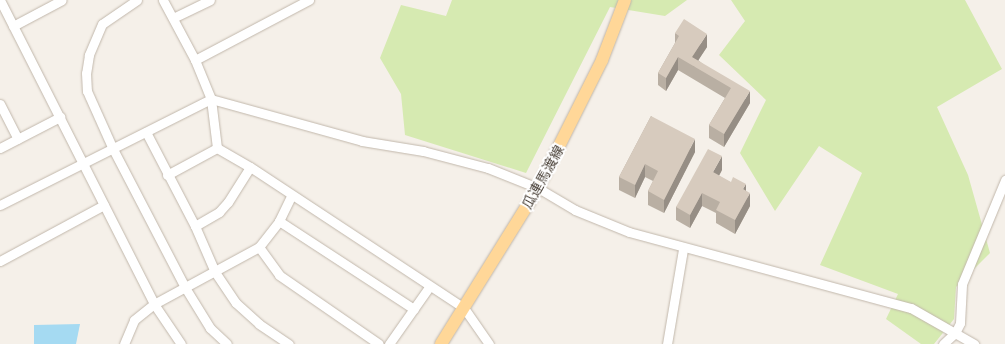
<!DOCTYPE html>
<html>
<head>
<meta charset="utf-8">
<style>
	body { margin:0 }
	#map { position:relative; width:1005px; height:344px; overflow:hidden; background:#f5f0e9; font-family:"DejaVu Sans","Noto Sans JP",sans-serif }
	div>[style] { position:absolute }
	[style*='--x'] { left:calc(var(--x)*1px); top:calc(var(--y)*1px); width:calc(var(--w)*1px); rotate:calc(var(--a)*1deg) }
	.green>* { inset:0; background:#d6eab1 }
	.water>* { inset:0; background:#a5daf2 }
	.roads { filter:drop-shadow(0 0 1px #c1b7ab) drop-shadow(0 0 1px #c1b7ab) }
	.minor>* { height:9px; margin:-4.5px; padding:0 4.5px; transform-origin:4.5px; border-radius:4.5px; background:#fff }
	.major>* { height:12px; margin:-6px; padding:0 6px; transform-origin:6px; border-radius:6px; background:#ffd798 }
	.wall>* { inset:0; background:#b9afa3 }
	.shaded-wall>* { inset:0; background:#968e85 }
	.building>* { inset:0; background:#d7cbbe }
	span { translate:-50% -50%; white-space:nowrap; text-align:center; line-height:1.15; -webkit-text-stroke:4px #fff; paint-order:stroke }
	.street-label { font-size:14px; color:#494037 }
</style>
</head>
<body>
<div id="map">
	<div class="green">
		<i style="clip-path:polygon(452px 0,687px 0,665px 16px,610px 7px,526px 173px,405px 135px,401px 94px,380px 58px,401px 5px,446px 16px)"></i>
		<i style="clip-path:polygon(731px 0,965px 0,1002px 69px,937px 107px,968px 175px,990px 253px,956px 287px,954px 319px,934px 344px,921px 344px,886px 319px,898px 294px,820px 265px,862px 173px,819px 146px,775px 211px,740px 153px,766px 100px,719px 55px,745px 21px)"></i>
	</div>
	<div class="water">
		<i style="clip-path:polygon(80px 324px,76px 344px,34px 344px,34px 325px)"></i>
	</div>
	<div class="roads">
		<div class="minor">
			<i style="--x:0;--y:0;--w:341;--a:63.1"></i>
			<i style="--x:154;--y:304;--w:48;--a:56"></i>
			<i style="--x:137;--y:0;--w:42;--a:145.6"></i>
			<i style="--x:102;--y:24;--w:34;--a:113"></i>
			<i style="--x:89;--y:55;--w:18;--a:99"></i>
			<i style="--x:86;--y:73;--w:18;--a:87"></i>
			<i style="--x:87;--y:91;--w:64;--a:65.9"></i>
			<i style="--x:113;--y:149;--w:158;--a:62.5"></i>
			<i style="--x:186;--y:289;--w:46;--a:58.4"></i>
			<i style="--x:210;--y:328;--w:23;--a:43"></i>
			<i style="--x:173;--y:18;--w:41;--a:-25.9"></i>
			<i style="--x:13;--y:26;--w:55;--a:-28"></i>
			<i style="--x:195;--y:60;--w:129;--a:-27.8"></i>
			<i style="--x:0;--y:104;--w:39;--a:63"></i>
			<i style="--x:146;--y:132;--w:106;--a:62.5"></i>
			<i style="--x:195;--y:226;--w:50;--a:66.5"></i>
			<i style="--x:215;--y:272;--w:37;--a:56"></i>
			<i style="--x:236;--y:303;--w:31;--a:42"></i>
			<i style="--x:259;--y:324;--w:36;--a:34"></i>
			<i style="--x:0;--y:148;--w:68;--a:-27.3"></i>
			<i style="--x:167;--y:175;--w:57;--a:-28.4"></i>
			<i style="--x:0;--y:205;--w:236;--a:-26.7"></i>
			<i style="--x:211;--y:99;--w:42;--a:-112.3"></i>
			<i style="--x:195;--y:60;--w:68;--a:-118.1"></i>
			<i style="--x:279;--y:221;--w:161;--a:33.1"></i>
			<i style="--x:195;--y:226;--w:28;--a:-30"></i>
			<i style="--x:219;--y:212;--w:13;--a:-48"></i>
			<i style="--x:228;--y:202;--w:41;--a:-57.8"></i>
			<i style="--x:259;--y:247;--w:34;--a:54"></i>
			<i style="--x:279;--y:275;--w:121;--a:34.6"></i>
			<i style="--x:0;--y:261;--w:118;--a:-28.3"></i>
			<i style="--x:124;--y:344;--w:26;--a:-67"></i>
			<i style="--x:134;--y:320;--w:26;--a:-39"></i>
			<i style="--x:154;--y:304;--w:119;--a:-28.5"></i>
			<i style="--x:259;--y:247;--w:33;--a:-52"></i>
			<i style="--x:279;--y:221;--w:28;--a:-64"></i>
			<i style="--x:389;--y:344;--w:70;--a:-54.9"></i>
			<i style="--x:489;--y:344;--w:44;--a:-124.8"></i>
			<i style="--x:464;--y:308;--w:256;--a:-146.6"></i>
			<i style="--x:250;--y:167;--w:38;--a:-150"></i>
			<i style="--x:217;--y:148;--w:49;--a:-97"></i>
			<i style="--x:211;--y:99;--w:157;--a:15.5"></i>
			<i style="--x:362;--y:141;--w:62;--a:9.3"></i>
			<i style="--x:423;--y:151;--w:67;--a:14.7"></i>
			<i style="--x:488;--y:168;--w:54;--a:21.8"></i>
			<i style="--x:538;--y:188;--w:43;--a:30.7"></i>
			<i style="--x:575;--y:210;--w:58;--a:22.2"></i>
			<i style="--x:629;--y:232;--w:292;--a:15.1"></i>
			<i style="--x:911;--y:308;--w:73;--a:29.7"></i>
			<i style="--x:667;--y:344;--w:96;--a:-80.4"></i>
			<i style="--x:943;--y:344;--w:16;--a:-43"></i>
			<i style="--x:955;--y:333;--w:11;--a:-63"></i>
			<i style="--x:960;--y:323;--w:39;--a:-87"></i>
			<i style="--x:962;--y:284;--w:113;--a:-67.5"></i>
		</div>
		<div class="major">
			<i style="--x:441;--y:344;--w:184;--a:-58.1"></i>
			<i style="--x:538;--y:188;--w:143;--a:-63.4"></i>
			<i style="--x:602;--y:60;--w:64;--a:-69"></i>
		</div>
	</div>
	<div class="wall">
		<i style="clip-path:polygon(675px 33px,707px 47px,698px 60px,750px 103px,724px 147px,709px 138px,709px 125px,725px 98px,678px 70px,666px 91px,658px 85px,658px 73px,675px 43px)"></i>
		<i style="clip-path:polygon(651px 116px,695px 152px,664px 213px,648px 205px,648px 191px,653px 181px,645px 177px,635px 198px,619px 190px,619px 177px)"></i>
		<i style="clip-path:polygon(722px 170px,719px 176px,746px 191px,750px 206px,735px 234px,716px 223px,716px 213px,702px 206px,690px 228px,676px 220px,676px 207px)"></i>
	</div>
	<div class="shaded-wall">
		<i style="clip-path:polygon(707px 34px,707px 47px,694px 67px,692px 57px)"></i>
		<i style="clip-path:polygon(678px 57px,678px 70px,666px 91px,666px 78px)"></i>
		<i style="clip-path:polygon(750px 91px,750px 103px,724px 147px,724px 134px)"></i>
		<i style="clip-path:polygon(695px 139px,695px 152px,664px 213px,664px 200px)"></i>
		<i style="clip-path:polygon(722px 156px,722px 170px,713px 186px,713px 172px)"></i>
		<i style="clip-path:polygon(645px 164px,645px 177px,635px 198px,635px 185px)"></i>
		<i style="clip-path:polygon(746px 184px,746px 197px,743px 189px)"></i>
		<i style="clip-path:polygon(702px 193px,702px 206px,690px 228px,690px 215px)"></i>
		<i style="clip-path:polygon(750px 193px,750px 206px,735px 234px,735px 220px)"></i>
	</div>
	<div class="building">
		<i style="clip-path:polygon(684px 19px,707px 34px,692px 57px,750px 91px,724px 134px,709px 125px,731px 88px,678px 57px,666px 78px,658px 73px,679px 36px,675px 33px)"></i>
		<i style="clip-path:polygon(651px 116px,695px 139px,664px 200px,648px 191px,658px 171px,645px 164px,635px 185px,619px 177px)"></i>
		<i style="clip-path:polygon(708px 149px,722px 156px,713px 172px,731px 182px,733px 177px,746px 184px,743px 189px,750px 193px,735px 220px,716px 210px,720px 202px,702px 193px,690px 215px,676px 207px)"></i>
	</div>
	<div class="street-label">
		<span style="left:543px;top:177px;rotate:-61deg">瓜連馬渡線</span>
	</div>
</div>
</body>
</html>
